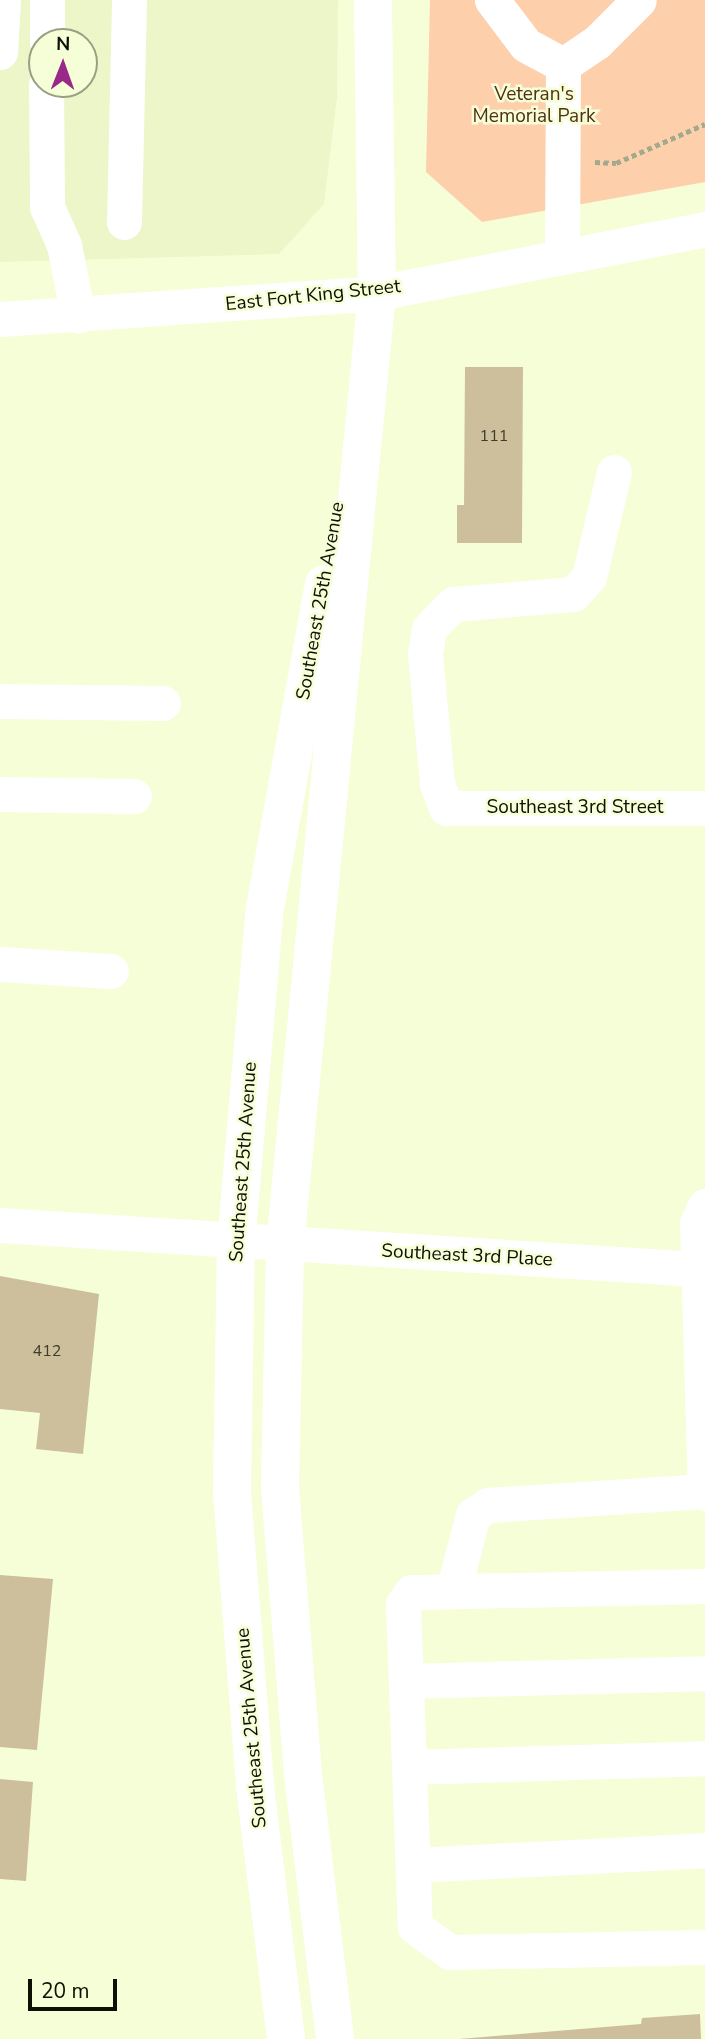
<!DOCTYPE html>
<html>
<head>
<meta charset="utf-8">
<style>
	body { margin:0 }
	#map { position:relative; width:705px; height:2039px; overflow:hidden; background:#f6fed8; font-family:"Nunito Sans",sans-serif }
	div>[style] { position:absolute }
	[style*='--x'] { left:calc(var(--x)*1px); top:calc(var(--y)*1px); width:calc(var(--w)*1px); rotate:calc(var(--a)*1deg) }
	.built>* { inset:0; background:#ecf6c8 }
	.green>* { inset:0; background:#fdcfab }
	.building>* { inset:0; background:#cebf9c }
	.path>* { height:4.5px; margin-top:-2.25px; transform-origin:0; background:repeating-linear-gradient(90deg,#a3a98c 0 5px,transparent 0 8.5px) }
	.minor>* { height:35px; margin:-17.5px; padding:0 17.5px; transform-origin:17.5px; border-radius:17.5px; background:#fff }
	.major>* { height:38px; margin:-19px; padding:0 19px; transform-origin:19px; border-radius:19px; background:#fff }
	span { translate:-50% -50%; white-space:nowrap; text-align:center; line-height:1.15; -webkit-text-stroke:5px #f6fed8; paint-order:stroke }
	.number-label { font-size:16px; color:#3e3c2a }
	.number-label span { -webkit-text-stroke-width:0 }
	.park-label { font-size:19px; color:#503013 }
	.street-label { font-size:19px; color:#0e1004 }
	.north { position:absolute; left:28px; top:28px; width:70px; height:70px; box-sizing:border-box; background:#f6fed8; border:2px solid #999f83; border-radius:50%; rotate:1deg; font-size:19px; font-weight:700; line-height:28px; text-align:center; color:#0e1004 }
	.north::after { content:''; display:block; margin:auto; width:24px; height:32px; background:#992988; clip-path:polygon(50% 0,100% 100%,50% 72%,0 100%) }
	.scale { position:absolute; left:28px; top:1979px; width:89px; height:32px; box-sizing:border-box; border:4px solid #0e1004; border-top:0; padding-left:9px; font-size:21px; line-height:24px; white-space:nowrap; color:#0e1004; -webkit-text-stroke:5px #f6fed8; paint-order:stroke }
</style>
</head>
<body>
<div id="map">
	<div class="built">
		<i style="clip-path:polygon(evenodd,0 0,338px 0,337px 97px,324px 204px,279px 254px,0 262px,0 0,42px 42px,84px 42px,84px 84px,42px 84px,42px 42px)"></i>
	</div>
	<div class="green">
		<i style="clip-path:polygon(430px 0,705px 0,705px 182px,482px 222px,426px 172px)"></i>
	</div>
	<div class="building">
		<i style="clip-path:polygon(465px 367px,523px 367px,522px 543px,457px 543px,457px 505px,464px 505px)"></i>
		<i style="clip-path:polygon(0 1276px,99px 1294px,83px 1454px,36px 1449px,40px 1413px,0 1409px)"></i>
		<i style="clip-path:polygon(0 1575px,53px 1579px,37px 1750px,0 1747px)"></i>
		<i style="clip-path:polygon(0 1779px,33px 1782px,26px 1881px,0 1879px)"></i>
		<i style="clip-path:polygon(700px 2014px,701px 2039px,459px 2039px,641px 2024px,642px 2018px)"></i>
	</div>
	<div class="path">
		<i style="--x:595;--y:162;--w:21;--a:3"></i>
		<i style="--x:616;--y:163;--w:97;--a:-23.7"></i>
	</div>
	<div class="minor">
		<i style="--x:492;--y:0;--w:56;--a:52.9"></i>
		<i style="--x:526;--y:45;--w:42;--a:28.4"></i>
		<i style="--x:47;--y:42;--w:42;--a:-90"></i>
		<i style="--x:0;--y:52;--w:52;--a:-86.7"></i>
		<i style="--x:46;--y:84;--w:123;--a:89.5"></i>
		<i style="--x:47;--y:207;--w:42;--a:65.9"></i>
		<i style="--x:64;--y:245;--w:72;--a:78.8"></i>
		<i style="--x:124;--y:222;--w:222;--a:-88.7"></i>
		<i style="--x:562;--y:255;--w:190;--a:-89.7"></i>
		<i style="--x:563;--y:65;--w:41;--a:-34.1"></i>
		<i style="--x:597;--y:42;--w:59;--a:-45"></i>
		<i style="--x:0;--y:319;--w:378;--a:-3.9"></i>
		<i style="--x:377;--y:293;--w:334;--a:-11"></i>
		<i style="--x:614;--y:472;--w:108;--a:103.4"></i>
		<i style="--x:589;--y:577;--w:23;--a:133"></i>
		<i style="--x:573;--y:594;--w:120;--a:175.2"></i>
		<i style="--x:453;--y:604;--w:35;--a:134"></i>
		<i style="--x:429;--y:629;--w:25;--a:99"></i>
		<i style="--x:425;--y:654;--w:131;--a:84.7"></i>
		<i style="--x:437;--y:784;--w:26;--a:69"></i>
		<i style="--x:446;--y:808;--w:259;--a:0"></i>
		<i style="--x:0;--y:701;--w:163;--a:0.7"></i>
		<i style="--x:0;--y:794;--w:134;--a:0.9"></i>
		<i style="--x:0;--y:964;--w:111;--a:3.6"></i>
		<i style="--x:705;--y:1206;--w:19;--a:115"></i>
		<i style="--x:697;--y:1223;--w:270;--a:88.3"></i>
		<i style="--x:0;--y:1225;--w:699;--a:3.61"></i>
		<i style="--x:705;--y:1586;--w:294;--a:178.8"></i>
		<i style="--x:411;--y:1592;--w:14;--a:124"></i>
		<i style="--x:403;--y:1604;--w:323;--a:87.9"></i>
		<i style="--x:415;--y:1927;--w:43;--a:35.5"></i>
		<i style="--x:450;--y:1952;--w:255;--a:-1.1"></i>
		<i style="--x:453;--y:1591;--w:79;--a:-75.3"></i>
		<i style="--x:473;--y:1515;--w:18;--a:-34"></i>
		<i style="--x:488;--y:1505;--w:217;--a:-3.7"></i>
		<i style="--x:406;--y:1681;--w:299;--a:-1.5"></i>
		<i style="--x:409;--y:1767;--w:296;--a:-1.7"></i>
		<i style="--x:413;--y:1865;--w:292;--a:-2.9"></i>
	</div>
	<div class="major">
		<i style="--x:286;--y:2039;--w:256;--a:-97"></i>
		<i style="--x:255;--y:1785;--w:293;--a:-94.5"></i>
		<i style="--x:232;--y:1493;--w:249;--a:-89.1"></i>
		<i style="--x:236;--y:1244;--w:337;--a:-85.1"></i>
		<i style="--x:265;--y:908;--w:329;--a:-79.7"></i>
		<i style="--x:335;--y:2039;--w:267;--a:-96.9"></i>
		<i style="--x:303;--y:1774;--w:287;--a:-94.6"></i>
		<i style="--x:280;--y:1488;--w:243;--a:-88.8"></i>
		<i style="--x:285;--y:1245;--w:956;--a:-84.48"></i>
		<i style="--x:377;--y:293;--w:293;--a:-90.8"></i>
	</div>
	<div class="number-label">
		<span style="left:494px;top:436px">111</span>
		<span style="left:47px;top:1351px">412</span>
	</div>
	<div class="park-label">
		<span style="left:534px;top:106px">Veteran's<br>Memorial Park</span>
	</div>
	<div class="street-label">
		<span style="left:313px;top:296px;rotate:-6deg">East Fort King Street</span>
		<span style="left:321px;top:601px;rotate:-80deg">Southeast 25th Avenue</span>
		<span style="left:575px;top:808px">Southeast 3rd Street</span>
		<span style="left:244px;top:1162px;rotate:-86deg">Southeast 25th Avenue</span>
		<span style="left:467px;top:1256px;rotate:3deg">Southeast 3rd Place</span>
		<span style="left:252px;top:1728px;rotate:-95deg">Southeast 25th Avenue</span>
	</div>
	<div class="north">N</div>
	<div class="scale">20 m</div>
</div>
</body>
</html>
